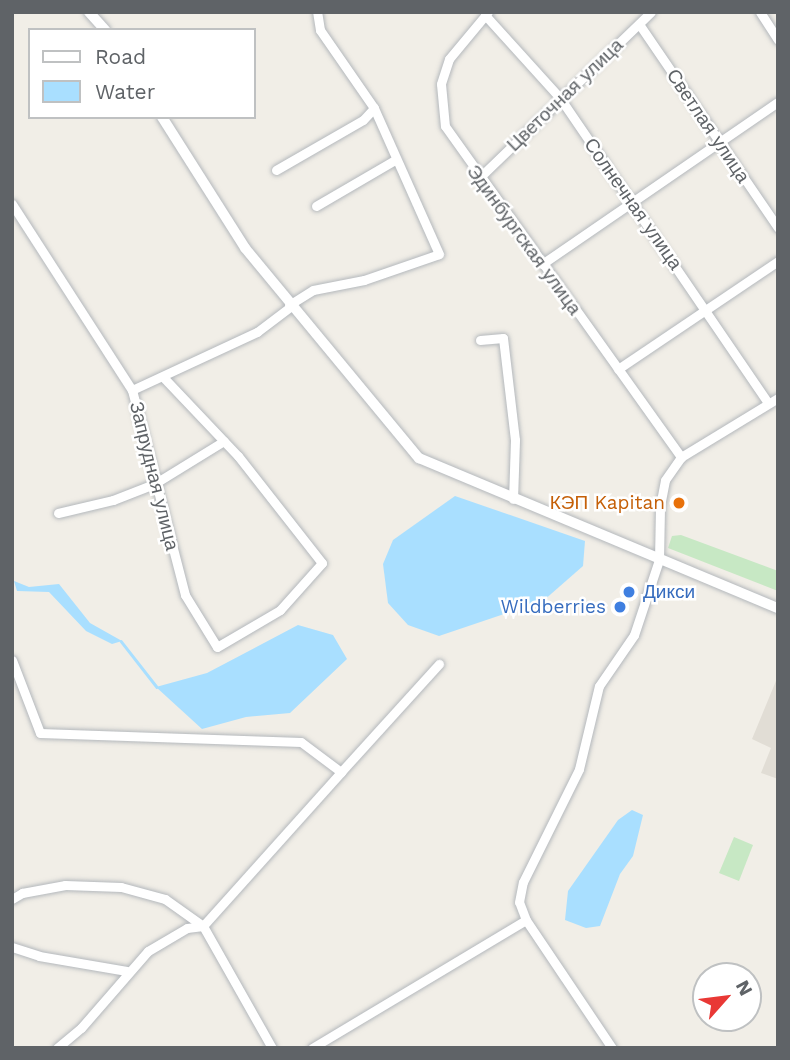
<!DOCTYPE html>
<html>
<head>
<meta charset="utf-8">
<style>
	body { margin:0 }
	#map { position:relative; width:790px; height:1060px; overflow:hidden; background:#f1eee7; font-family:"Work Sans",sans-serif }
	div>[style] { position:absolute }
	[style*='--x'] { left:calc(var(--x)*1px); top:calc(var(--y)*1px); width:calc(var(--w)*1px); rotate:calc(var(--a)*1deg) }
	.education>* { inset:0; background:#e1ddd5 }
	.green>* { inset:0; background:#c7e8c4 }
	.water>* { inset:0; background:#a9dfff }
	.stream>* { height:2.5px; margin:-1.25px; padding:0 1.25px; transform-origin:1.25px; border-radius:1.25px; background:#a9dfff }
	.roads { filter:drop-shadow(0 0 2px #b4b8bc) drop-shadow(0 0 2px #b4b8bc) }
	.minor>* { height:9px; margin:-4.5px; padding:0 4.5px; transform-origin:4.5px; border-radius:4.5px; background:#fff }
	.tertiary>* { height:10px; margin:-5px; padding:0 5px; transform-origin:5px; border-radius:5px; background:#fff }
	.dots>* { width:19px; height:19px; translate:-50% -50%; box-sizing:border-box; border:4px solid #fff; border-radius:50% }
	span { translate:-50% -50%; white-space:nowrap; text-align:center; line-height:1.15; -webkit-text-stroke:5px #fff; paint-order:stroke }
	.street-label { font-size:19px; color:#5f6367 }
	.food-label { font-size:19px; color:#c56008 }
	.right { translate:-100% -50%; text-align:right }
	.shop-label { font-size:19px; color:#366cbe }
	.left { translate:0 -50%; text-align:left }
	.frame { position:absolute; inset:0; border:14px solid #5f6367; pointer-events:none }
	.legend { position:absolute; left:28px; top:28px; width:228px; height:91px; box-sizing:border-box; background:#fff; border:2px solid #bfc1c2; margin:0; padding:9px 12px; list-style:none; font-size:21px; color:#5f6367 }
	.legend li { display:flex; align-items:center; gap:14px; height:35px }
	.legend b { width:35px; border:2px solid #bfc1c2 }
	.north { position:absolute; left:692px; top:962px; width:70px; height:70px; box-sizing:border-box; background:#fff; border:2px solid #bfc1c2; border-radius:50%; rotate:62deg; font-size:19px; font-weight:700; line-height:28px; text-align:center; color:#5f6367 }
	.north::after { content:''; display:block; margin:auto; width:24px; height:32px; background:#e93835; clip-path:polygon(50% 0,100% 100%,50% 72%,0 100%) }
</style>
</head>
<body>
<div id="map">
	<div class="education">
		<i style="clip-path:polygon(778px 676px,778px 779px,761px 773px,771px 748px,752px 739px)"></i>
	</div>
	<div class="green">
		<i style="clip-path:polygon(681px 535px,778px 571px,778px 591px,668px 548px,672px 536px)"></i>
		<i style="clip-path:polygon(734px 837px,753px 845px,739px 881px,719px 873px)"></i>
	</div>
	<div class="water">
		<i style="clip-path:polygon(455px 496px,585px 541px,583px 566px,543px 601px,439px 636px,408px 625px,388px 603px,383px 564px,393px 540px)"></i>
		<i style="clip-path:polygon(14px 581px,29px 587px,59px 584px,90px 623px,122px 641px,112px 644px,86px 631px,49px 592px,17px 591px)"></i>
		<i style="clip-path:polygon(298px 625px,333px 635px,347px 659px,290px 713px,246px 717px,202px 729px,156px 687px,207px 673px)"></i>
		<i style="clip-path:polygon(632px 810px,643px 815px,633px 856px,620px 874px,600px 926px,586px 928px,565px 920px,568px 891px,618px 820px)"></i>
	</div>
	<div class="stream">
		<i style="--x:121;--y:641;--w:58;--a:52"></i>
	</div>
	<div class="roads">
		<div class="minor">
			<i style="--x:488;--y:12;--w:61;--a:129.7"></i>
			<i style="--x:449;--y:59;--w:26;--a:108"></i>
			<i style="--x:441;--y:84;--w:42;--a:84.6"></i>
			<i style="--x:445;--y:126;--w:407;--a:54.5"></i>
			<i style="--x:760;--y:12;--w:33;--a:57"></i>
			<i style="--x:485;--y:15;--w:112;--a:47.9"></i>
			<i style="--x:560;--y:98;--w:369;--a:55.7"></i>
			<i style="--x:639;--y:24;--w:247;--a:55.7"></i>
			<i style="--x:276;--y:170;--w:100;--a:-29.9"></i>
			<i style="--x:363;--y:120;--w:16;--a:-47"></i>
			<i style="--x:479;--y:178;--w:239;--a:-44"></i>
			<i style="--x:12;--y:204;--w:221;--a:57.2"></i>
			<i style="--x:132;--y:390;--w:212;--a:75.5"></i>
			<i style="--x:185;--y:595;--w:61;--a:58.4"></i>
			<i style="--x:217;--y:647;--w:73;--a:-30.4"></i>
			<i style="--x:280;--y:610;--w:63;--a:-48.2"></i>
			<i style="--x:322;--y:563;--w:136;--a:-128.1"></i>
			<i style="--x:238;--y:456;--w:108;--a:-133.5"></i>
			<i style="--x:316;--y:206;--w:91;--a:-30.2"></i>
			<i style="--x:542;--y:264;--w:286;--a:-34.5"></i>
			<i style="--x:289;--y:305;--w:28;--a:-32"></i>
			<i style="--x:313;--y:290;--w:52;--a:-11.1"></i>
			<i style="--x:364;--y:280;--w:79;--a:-19.1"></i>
			<i style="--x:439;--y:254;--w:160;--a:-114"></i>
			<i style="--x:374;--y:108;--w:95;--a:-124.7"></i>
			<i style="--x:320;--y:30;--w:18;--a:-99"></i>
			<i style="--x:480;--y:340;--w:23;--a:-5"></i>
			<i style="--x:503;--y:338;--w:103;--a:83.3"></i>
			<i style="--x:515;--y:440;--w:59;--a:91.9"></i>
			<i style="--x:618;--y:369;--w:193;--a:-34"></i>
			<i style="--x:132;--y:390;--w:138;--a:-24.9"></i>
			<i style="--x:257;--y:332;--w:41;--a:-37.1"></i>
			<i style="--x:58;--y:513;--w:57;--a:-13.3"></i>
			<i style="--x:113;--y:500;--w:44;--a:-21.3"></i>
			<i style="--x:154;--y:484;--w:82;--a:-31.6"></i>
			<i style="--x:12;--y:660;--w:78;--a:69"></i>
			<i style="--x:40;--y:733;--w:261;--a:2"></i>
			<i style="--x:301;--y:742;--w:50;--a:36.9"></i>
			<i style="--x:341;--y:772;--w:146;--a:-47.8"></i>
			<i style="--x:12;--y:899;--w:12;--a:-31"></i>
			<i style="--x:22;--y:893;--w:44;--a:-10.5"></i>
			<i style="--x:65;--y:885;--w:56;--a:2"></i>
			<i style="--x:121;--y:887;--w:46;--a:15.3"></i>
			<i style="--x:165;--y:899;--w:47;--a:35.4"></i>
			<i style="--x:203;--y:926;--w:207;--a:-48.1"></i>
			<i style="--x:12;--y:947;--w:28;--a:18"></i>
			<i style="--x:39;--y:956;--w:89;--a:9.7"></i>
			<i style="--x:57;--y:1048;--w:31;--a:-40"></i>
			<i style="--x:81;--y:1028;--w:102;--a:-49"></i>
			<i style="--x:148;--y:951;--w:45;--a:-30.5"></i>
			<i style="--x:187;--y:928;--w:16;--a:-7"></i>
			<i style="--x:203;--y:926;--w:140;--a:60.5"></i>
			<i style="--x:312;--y:1048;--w:249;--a:-30.9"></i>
			<i style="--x:612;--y:1048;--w:154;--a:-123.9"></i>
			<i style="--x:526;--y:920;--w:19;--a:-111"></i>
			<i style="--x:519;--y:902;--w:20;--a:-79"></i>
			<i style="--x:523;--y:882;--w:126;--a:-63.6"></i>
			<i style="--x:579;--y:769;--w:85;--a:-76.5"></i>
			<i style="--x:599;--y:686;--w:62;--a:-55.5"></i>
			<i style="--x:634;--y:635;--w:79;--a:-71.6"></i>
			<i style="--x:659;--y:560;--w:54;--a:-88.9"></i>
			<i style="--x:660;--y:506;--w:26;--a:-79"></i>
			<i style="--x:665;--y:480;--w:28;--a:-55"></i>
			<i style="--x:681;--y:457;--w:114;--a:-31.3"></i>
		</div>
		<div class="tertiary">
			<i style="--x:89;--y:12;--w:24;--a:48"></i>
			<i style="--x:162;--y:117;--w:155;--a:57.6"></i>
			<i style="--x:245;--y:248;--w:273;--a:50.4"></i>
			<i style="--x:419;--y:458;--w:389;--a:22.7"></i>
		</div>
	</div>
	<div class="dots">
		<i style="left:679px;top:503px;background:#e8710a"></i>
		<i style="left:629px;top:592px;background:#3f7fe0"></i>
		<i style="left:620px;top:607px;background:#3f7fe0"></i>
	</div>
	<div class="street-label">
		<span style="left:565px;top:95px;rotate:-44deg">Цветочная улица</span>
		<span style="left:708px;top:126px;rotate:56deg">Светлая улица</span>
		<span style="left:633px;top:204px;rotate:55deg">Солнечная улица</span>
		<span style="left:524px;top:240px;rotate:54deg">Эдинбургская улица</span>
		<span style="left:154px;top:476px;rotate:76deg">Запрудная улица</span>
	</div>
	<div class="food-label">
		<span class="right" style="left:665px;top:503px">КЭП Kapitan</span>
	</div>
	<div class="shop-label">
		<span class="left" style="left:643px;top:592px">Дикси</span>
		<span class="right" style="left:606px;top:607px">Wildberries</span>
	</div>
	<div class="frame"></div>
	<ul class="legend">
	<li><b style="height:9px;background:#fff"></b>Road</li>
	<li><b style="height:19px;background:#a9dfff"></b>Water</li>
	</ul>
	<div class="north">N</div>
</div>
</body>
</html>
